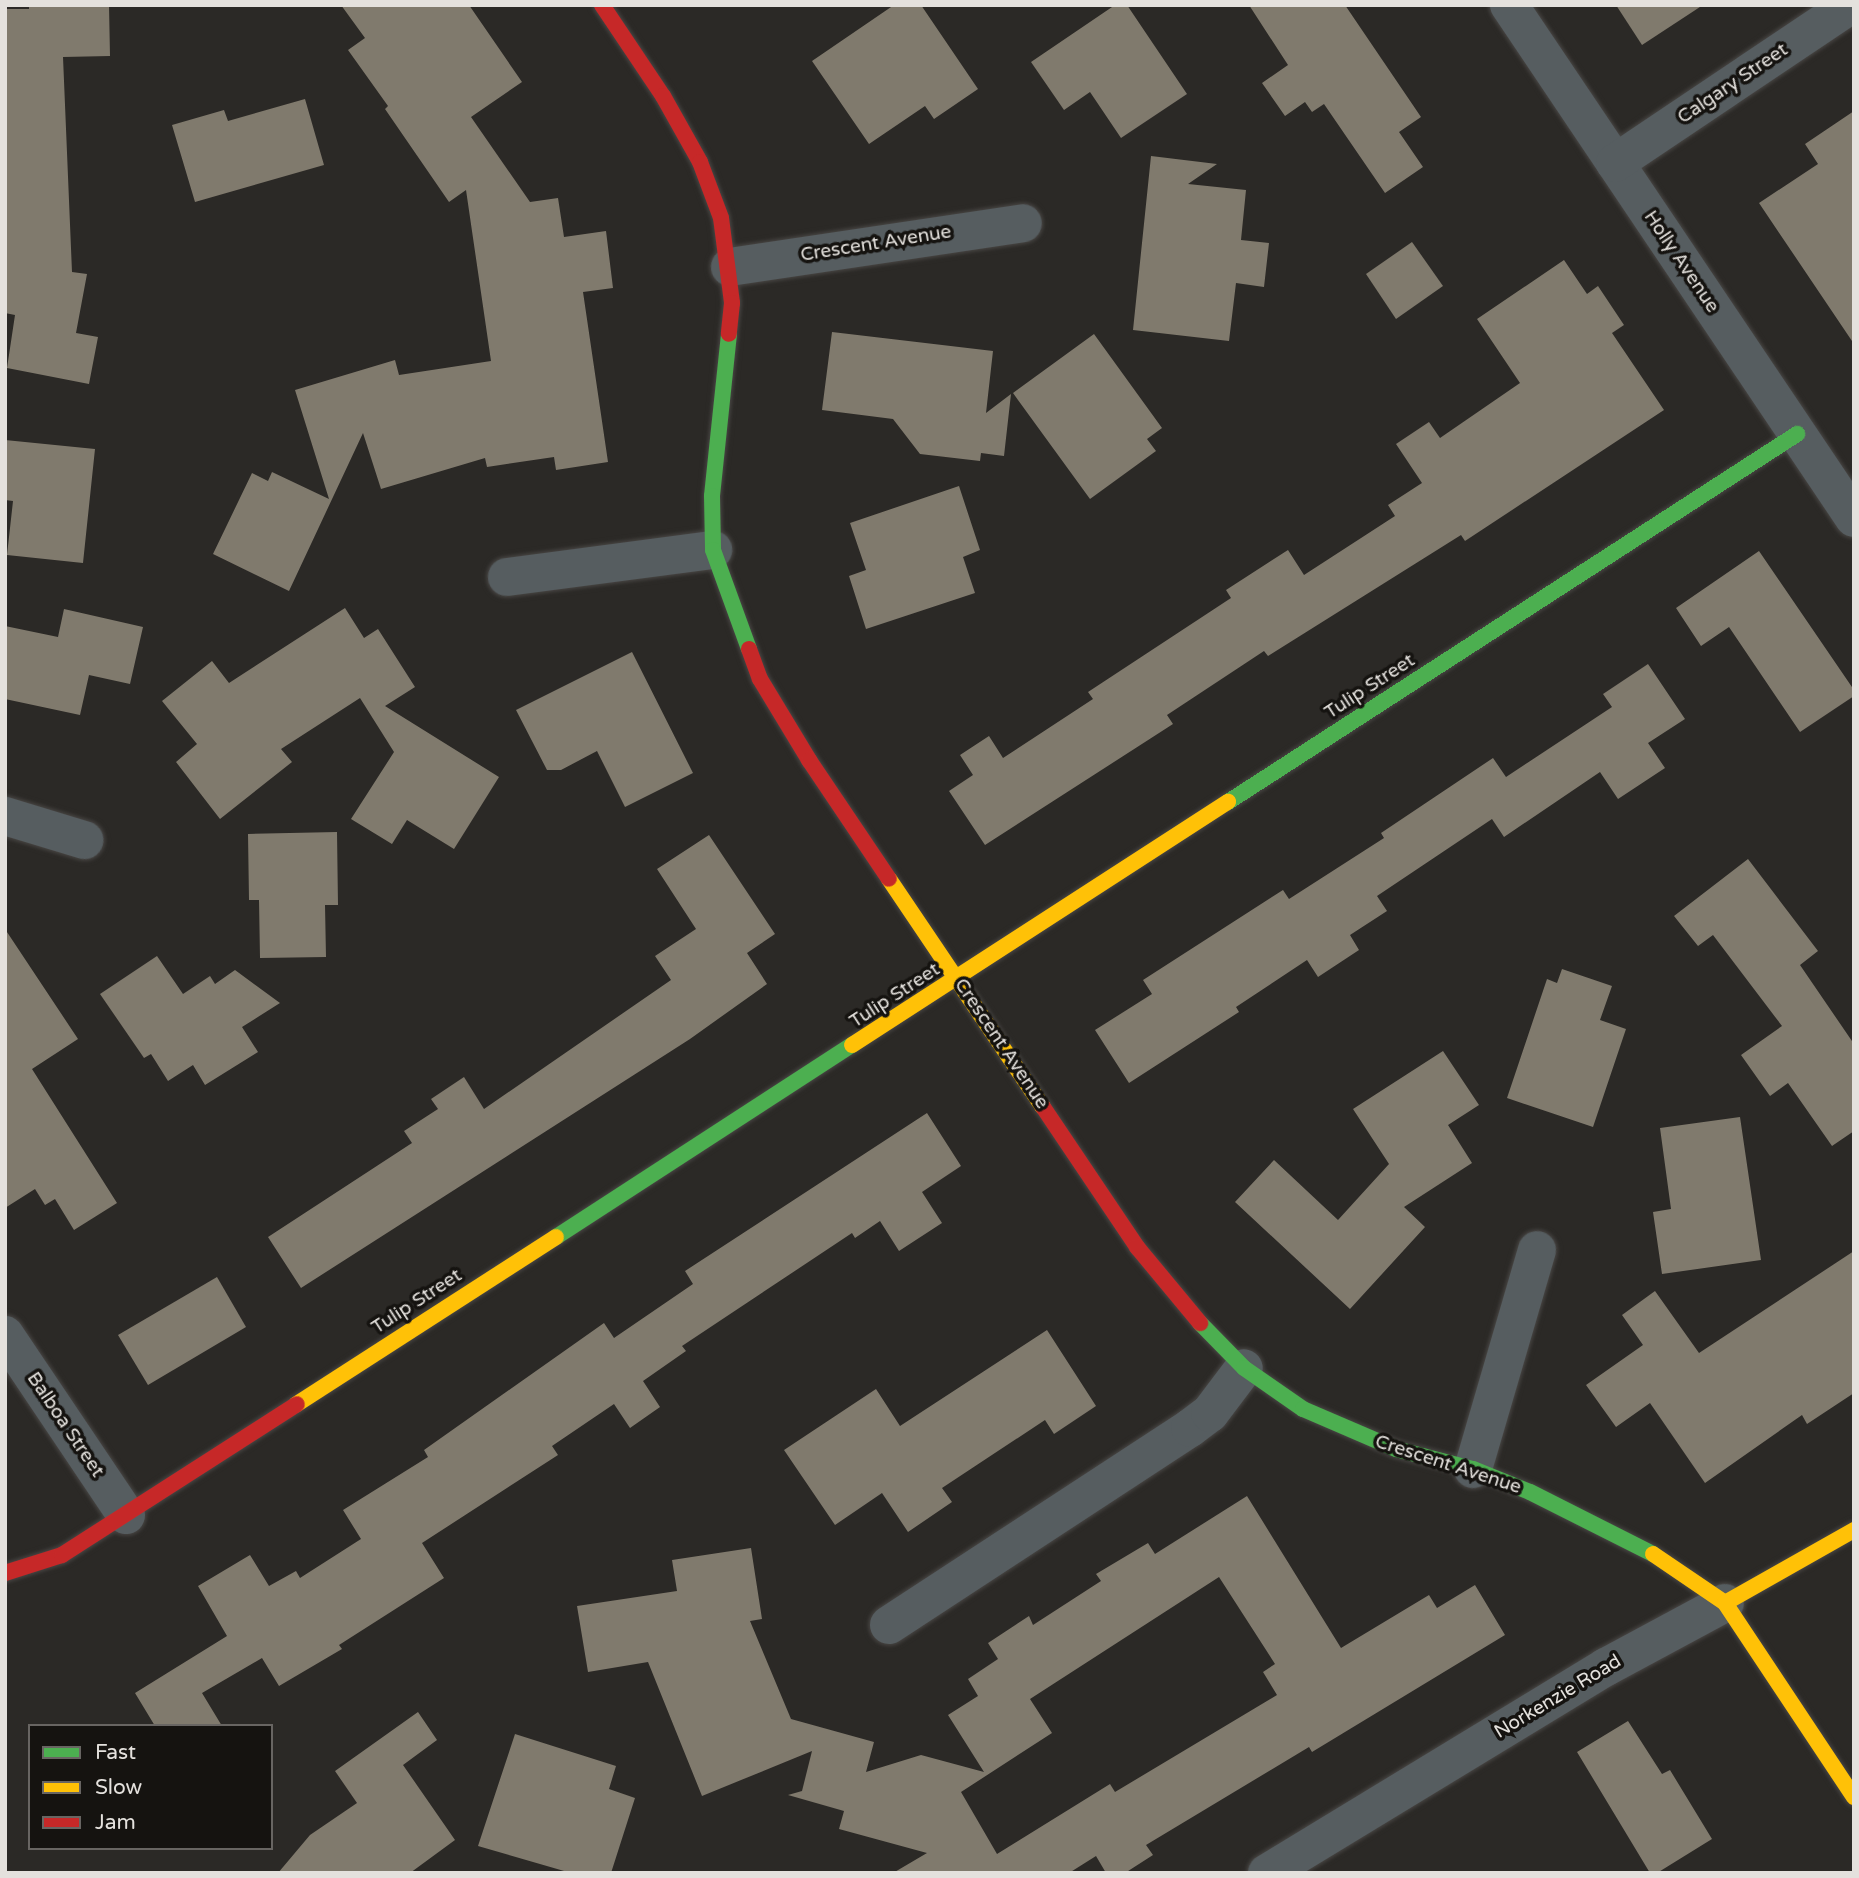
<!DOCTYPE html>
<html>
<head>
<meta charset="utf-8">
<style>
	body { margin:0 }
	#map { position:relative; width:1859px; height:1878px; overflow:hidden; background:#2b2926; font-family:"Varela Round",sans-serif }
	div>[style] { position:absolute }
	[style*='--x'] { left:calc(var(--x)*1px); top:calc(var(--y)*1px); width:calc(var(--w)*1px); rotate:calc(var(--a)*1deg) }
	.building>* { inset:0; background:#807a6d }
	.roads { filter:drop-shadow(0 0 2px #484644) drop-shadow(0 0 2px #484644) }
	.street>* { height:38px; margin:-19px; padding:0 19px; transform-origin:19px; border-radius:19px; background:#565d60 }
	.fast>* { height:16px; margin:-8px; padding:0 8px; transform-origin:8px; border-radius:8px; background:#4caf50 }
	.slow>* { height:16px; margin:-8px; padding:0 8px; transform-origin:8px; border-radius:8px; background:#ffc107 }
	.jam>* { height:16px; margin:-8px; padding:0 8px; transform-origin:8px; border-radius:8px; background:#c62828 }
	span { translate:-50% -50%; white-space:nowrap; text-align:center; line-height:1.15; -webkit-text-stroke:7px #151310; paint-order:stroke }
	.street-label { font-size:19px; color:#e4e1dd }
	.frame { position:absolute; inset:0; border:7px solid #e4e1dd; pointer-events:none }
	.legend { position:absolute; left:28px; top:1724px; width:245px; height:126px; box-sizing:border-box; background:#151310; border:2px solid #686562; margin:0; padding:9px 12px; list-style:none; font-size:21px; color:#e4e1dd }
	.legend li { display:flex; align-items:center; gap:14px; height:35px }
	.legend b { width:35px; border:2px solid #686562 }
</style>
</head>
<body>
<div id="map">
	<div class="building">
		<i style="clip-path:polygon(29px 5px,109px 5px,110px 56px,63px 57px,72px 272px,87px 274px,76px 333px,98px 337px,89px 384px,7px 368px,15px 315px,5px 313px,5px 9px,29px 9px)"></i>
		<i style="clip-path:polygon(341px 5px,469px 5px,522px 82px,471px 117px,530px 202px,558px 198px,564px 237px,606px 231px,613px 288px,583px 292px,608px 462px,556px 470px,554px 457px,487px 467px,485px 458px,381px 489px,363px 433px,289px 591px,213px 554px,252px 473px,268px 481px,272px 472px,329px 499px,295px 390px,395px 360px,399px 375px,491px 361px,466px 190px,449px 202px,385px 109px,388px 106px,348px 50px,365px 38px)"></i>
		<i style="clip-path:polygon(894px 5px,921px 5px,978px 89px,934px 119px,925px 106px,869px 144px,812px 61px)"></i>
		<i style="clip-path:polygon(1115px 5px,1127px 5px,1187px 94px,1121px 138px,1090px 92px,1064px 110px,1031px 62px)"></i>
		<i style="clip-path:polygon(1249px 5px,1345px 5px,1421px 117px,1399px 132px,1423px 167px,1385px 193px,1324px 104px,1312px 112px,1305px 102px,1285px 116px,1262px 83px,1288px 65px)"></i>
		<i style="clip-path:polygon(1616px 5px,1703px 5px,1642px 45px)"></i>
		<i style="clip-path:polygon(305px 99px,324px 165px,195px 202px,172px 125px,224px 110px,228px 121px)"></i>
		<i style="clip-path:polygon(1854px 111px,1854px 344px,1759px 203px,1818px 164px,1805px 144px)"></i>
		<i style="clip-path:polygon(1151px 156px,1217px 164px,1188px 184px,1246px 190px,1241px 240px,1269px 243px,1264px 287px,1236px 283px,1229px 341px,1133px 330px)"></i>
		<i style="clip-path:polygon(1412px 242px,1443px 286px,1396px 319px,1366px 274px)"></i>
		<i style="clip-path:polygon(1564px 260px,1587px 294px,1598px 286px,1624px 325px,1612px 333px,1664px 410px,1465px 541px,1461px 535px,1268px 656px,1264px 651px,1167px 715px,1173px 724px,985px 845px,949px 791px,973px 775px,960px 755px,989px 736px,1003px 758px,1093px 699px,1088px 692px,1231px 598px,1226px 590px,1288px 550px,1304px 575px,1395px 516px,1388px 505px,1422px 483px,1396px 444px,1429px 422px,1440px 438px,1520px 383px,1477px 319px)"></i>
		<i style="clip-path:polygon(832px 332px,993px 351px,986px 413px,1011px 394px,1004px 456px,981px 453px,980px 461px,920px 454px,893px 419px,822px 410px)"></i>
		<i style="clip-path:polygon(1094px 334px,1162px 428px,1147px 439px,1156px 451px,1090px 499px,1013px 393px)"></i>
		<i style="clip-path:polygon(5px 440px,95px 449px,83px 563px,7px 555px,13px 501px,5px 500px)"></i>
		<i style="clip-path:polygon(959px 486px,980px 550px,963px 557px,975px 593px,866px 629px,849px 576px,866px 570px,850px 523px)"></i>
		<i style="clip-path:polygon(1759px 551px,1854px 690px,1854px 696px,1800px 732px,1729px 627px,1701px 646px,1676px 608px)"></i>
		<i style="clip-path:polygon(345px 608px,364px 638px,378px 629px,415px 687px,385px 706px,499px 777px,454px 849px,407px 820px,392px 844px,351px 819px,394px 752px,360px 698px,281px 749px,292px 762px,220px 819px,176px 762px,197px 744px,162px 701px,212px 661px,229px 683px)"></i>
		<i style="clip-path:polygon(64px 609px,143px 627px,130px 684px,89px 675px,80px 715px,5px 699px,5px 626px,58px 637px)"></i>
		<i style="clip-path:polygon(632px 652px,693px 773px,625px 807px,597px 751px,561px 770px,547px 770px,516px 710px)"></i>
		<i style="clip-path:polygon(1648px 664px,1685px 719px,1648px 743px,1665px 768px,1618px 799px,1600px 772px,1504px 837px,1492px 819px,1377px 896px,1387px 911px,1350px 935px,1359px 950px,1318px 977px,1307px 960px,1236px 1007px,1239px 1012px,1129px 1083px,1095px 1030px,1152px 994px,1143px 980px,1283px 890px,1289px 899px,1384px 838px,1381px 833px,1493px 758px,1506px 777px,1612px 707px,1603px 694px)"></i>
		<i style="clip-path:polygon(337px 832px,338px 905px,325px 905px,326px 957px,260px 958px,259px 900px,249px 900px,248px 834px)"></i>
		<i style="clip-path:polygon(709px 835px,775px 934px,747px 953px,767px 984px,690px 1039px,301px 1288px,268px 1237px,412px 1143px,404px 1131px,438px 1109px,431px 1099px,464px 1077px,484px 1109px,671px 980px,655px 956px,696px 929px,657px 869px)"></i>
		<i style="clip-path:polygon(1748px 859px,1818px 951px,1800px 965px,1854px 1044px,1854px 1131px,1832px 1146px,1788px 1083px,1770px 1096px,1741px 1055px,1782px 1026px,1713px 935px,1698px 946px,1674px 916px)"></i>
		<i style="clip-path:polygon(5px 929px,78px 1039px,32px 1069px,117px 1203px,74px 1230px,55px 1199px,45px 1205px,35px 1189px,5px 1208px)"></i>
		<i style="clip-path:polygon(157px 956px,183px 994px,210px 976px,215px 984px,235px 970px,280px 1003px,242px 1027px,258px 1052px,205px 1085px,193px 1065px,168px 1081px,151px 1054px,144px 1058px,100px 994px)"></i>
		<i style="clip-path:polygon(1562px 969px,1612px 986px,1600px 1020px,1626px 1029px,1593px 1127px,1507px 1098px,1547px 979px,1557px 983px)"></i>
		<i style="clip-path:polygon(1443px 1051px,1479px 1105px,1448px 1125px,1472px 1163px,1404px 1207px,1425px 1227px,1350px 1309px,1235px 1202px,1274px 1160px,1338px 1220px,1389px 1164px,1353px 1109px)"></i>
		<i style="clip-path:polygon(927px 1113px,961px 1166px,922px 1192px,942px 1223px,899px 1251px,880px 1221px,855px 1238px,852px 1233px,682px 1346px,686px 1351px,643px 1381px,660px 1407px,630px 1428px,614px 1404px,552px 1446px,558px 1455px,422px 1543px,444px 1578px,339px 1645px,342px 1649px,279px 1686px,262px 1658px,202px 1693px,222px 1726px,155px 1726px,135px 1693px,227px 1636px,198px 1586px,250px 1555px,269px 1586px,296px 1571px,300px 1578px,361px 1539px,343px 1510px,428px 1457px,424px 1450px,604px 1323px,614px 1338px,693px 1284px,685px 1271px)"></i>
		<i style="clip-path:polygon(1740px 1117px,1761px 1260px,1662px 1274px,1653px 1212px,1671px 1209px,1660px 1128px)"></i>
		<i style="clip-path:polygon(1854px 1251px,1854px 1393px,1807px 1424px,1802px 1415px,1705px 1483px,1650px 1403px,1616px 1427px,1586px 1385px,1643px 1345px,1622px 1315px,1655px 1291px,1699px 1353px)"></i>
		<i style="clip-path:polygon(217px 1277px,246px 1327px,148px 1385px,118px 1335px)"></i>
		<i style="clip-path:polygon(1047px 1330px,1096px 1406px,1054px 1434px,1045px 1420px,942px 1488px,952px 1502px,908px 1532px,882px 1493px,835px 1525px,784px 1450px,876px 1389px,900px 1426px)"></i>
		<i style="clip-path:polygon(evenodd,1247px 1496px,1341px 1648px,1429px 1595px,1437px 1608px,1475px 1585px,1505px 1635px,1312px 1752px,1309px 1747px,1146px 1845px,1153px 1855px,1125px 1873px,1106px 1873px,1096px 1856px,1069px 1873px,893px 1873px,927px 1853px,839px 1829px,844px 1811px,788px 1795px,802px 1791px,812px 1751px,702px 1796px,648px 1662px,588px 1672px,577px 1606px,677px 1591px,672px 1560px,751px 1548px,762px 1619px,750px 1621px,791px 1719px,874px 1742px,866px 1772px,921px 1755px,984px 1772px,948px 1715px,978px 1696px,968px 1679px,998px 1659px,988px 1643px,1029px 1616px,1033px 1625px,1101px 1581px,1096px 1574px,1148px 1543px,1155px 1554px,1247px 1496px,1219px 1577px,1275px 1664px,1263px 1672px,1277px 1695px,1115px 1792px,1110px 1784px,997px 1854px,961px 1792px,1052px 1733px,1030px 1699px,1219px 1577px)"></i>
		<i style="clip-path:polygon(418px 1712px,437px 1740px,403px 1765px,455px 1840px,410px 1873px,278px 1873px,310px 1835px,357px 1803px,335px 1771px)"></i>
		<i style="clip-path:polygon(1628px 1721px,1662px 1774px,1670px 1770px,1712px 1839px,1657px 1873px,1650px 1873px,1577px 1752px)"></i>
		<i style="clip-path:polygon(515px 1734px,616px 1766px,609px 1789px,635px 1798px,611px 1873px,571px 1873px,478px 1846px)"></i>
	</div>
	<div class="roads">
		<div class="street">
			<i style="--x:1509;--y:5;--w:618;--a:56.08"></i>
			<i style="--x:1615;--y:163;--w:283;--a:-33.9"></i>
			<i style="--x:730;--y:267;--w:296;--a:-8.5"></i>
			<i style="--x:507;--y:577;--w:208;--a:-7.5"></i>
			<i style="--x:5;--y:816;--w:83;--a:16.9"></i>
			<i style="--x:5;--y:1335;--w:217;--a:56.1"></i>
			<i style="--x:1473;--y:1469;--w:228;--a:-73.7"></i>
			<i style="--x:889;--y:1625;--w:360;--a:-33.2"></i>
			<i style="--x:1190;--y:1428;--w:25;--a:-37"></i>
			<i style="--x:1210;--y:1413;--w:56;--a:-52.9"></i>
			<i style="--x:1267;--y:1873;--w:397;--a:-31.3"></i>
			<i style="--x:1606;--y:1667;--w:135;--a:-28.3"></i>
		</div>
		<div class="fast">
			<i style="--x:729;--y:334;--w:163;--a:96"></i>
			<i style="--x:712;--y:496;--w:54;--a:88.9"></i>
			<i style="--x:713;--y:550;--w:105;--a:70"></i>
			<i style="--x:1228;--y:802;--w:678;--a:-32.89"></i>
			<i style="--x:556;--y:1237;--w:353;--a:-33"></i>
			<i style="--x:1200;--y:1323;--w:63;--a:45.6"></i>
			<i style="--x:1244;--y:1368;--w:72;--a:34.8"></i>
			<i style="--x:1303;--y:1409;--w:101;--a:23.3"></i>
			<i style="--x:1396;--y:1449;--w:80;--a:14.6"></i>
			<i style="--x:1473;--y:1469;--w:61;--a:22"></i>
			<i style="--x:1530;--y:1492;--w:138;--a:26.8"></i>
		</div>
		<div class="slow">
			<i style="--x:889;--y:879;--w:275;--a:56"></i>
			<i style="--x:852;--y:1045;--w:448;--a:-32.9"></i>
			<i style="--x:297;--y:1404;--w:308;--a:-32.8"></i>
			<i style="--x:1653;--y:1554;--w:87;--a:34.2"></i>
			<i style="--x:1725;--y:1603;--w:233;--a:56.4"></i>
			<i style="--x:1725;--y:1603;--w:148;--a:-29.5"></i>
		</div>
		<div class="jam">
			<i style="--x:602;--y:5;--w:110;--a:56.2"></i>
			<i style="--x:663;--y:96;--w:76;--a:60.7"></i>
			<i style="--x:700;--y:162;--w:60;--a:69.4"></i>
			<i style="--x:721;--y:218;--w:86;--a:82.6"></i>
			<i style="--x:732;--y:303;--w:31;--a:96"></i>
			<i style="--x:749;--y:649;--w:32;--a:70"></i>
			<i style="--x:760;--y:679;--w:95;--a:58.8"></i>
			<i style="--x:809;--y:760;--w:143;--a:56.1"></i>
			<i style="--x:1043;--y:1107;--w:169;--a:56.1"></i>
			<i style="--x:1137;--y:1247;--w:99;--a:50.3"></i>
			<i style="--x:5;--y:1573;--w:60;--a:-17.5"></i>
			<i style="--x:62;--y:1555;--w:279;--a:-32.7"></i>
		</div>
	</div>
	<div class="street-label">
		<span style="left:1733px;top:84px;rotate:-34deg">Calgary Street</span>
		<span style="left:876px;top:244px;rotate:-9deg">Crescent Avenue</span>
		<span style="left:1681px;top:262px;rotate:56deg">Holly Avenue</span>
		<span style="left:1370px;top:687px;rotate:-33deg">Tulip Street</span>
		<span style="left:895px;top:996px;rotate:-33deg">Tulip Street</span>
		<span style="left:1001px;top:1044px;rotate:56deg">Crescent Avenue</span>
		<span style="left:417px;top:1302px;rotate:-33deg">Tulip Street</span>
		<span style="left:65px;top:1425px;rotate:56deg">Balboa Street</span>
		<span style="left:1448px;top:1465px;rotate:18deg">Crescent Avenue</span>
		<span style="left:1558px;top:1697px;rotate:-31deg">Norkenzie Road</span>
	</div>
	<div class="frame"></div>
	<ul class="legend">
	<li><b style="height:9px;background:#4caf50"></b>Fast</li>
	<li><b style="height:9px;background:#ffc107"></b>Slow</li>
	<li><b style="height:9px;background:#c62828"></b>Jam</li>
	</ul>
</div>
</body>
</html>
